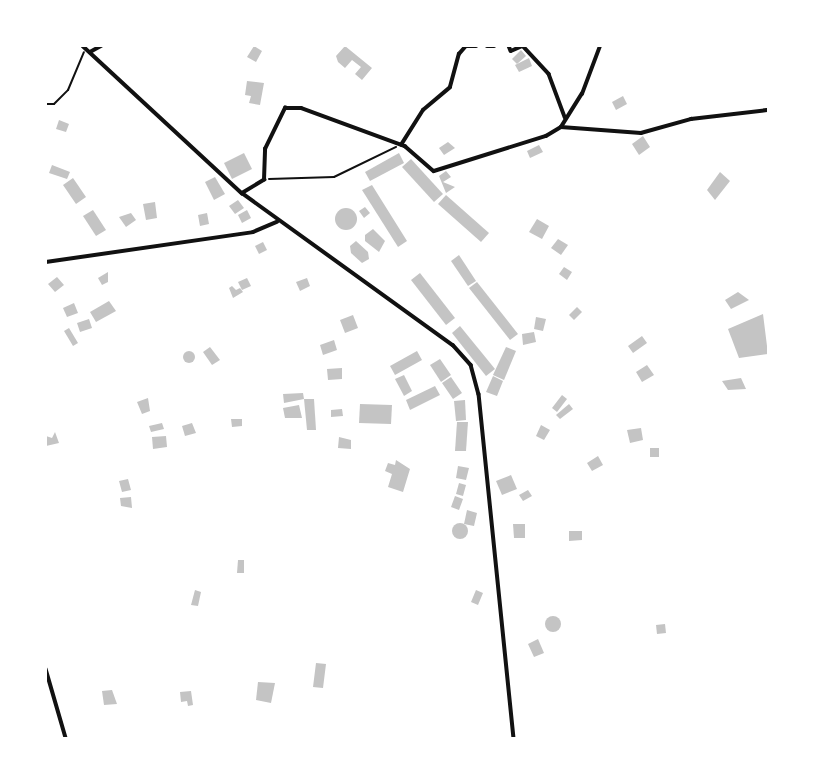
<!DOCTYPE html>
<html>
<head>
<meta charset="utf-8">
<style>
	body { margin:0 }
	#map { position:relative; width:814px; height:784px; overflow:hidden; background:#fff; font-family:Figtree,sans-serif }
	div>[style] { position:absolute }
	[style*='--x'] { left:calc(var(--x)*1px); top:calc(var(--y)*1px); width:calc(var(--w)*1px); rotate:calc(var(--a)*1deg) }
	.building>* { inset:0; background:#c4c4c4 }
	.round { border-radius:50% }
	.path>* { height:2px; margin:-1px; padding:0 1px; transform-origin:1px; border-radius:1px; background:#111 }
	.minor>* { height:3.5px; margin:-1.75px; padding:0 1.75px; transform-origin:1.75px; border-radius:1.75px; background:#111 }
	span { translate:-50% -50%; white-space:nowrap; text-align:center; line-height:1.15; -webkit-text-stroke:5px #fff; paint-order:stroke }
	.frame { position:absolute; inset:0; border:47px solid #fff; pointer-events:none }
</style>
</head>
<body>
<div id="map">
	<div class="building">
		<i style="clip-path:polygon(254px 46px,262px 51px,256px 62px,247px 57px)"></i>
		<i style="clip-path:polygon(345px 46px,372px 68px,362px 80px,355px 74px,361px 67px,352px 60px,345px 68px,338px 62px,336px 56px)"></i>
		<i style="clip-path:polygon(521px 50px,526px 56px,517px 64px,512px 59px)"></i>
		<i style="clip-path:polygon(529px 58px,532px 66px,519px 72px,515px 65px)"></i>
		<i style="clip-path:polygon(247px 81px,264px 83px,260px 105px,249px 103px,251px 96px,245px 95px)"></i>
		<i style="clip-path:polygon(623px 96px,627px 104px,616px 110px,612px 102px)"></i>
		<i style="clip-path:polygon(59px 120px,69px 124px,66px 132px,56px 129px)"></i>
		<i style="clip-path:polygon(643px 136px,650px 147px,639px 155px,632px 144px)"></i>
		<i style="clip-path:polygon(448px 142px,455px 148px,444px 155px,439px 148px)"></i>
		<i style="clip-path:polygon(539px 145px,543px 152px,530px 158px,527px 151px)"></i>
		<i style="clip-path:polygon(244px 153px,252px 169px,232px 179px,224px 163px)"></i>
		<i style="clip-path:polygon(399px 153px,404px 163px,370px 181px,365px 172px)"></i>
		<i style="clip-path:polygon(411px 159px,443px 194px,434px 202px,402px 167px)"></i>
		<i style="clip-path:polygon(52px 165px,70px 172px,67px 179px,49px 173px)"></i>
		<i style="clip-path:polygon(446px 171px,451px 177px,443px 182px,455px 187px,446px 193px,439px 176px)"></i>
		<i style="clip-path:polygon(720px 172px,730px 181px,715px 200px,707px 190px)"></i>
		<i style="clip-path:polygon(215px 177px,225px 194px,214px 200px,205px 182px)"></i>
		<i style="clip-path:polygon(73px 178px,86px 197px,76px 204px,63px 185px)"></i>
		<i style="clip-path:polygon(372px 185px,407px 241px,398px 247px,362px 190px)"></i>
		<i style="clip-path:polygon(446px 195px,489px 233px,481px 242px,438px 204px)"></i>
		<i style="clip-path:polygon(238px 200px,244px 208px,235px 214px,229px 206px)"></i>
		<i style="clip-path:polygon(155px 202px,157px 218px,146px 220px,143px 204px)"></i>
		<i style="clip-path:polygon(365px 207px,370px 213px,364px 218px,359px 211px)"></i>
		<i class="round" style="left:335px;top:208px;width:22px;height:22px"></i>
		<i style="clip-path:polygon(93px 210px,106px 230px,96px 236px,83px 216px)"></i>
		<i style="clip-path:polygon(247px 210px,251px 218px,242px 223px,238px 215px)"></i>
		<i style="clip-path:polygon(131px 213px,136px 220px,126px 227px,119px 217px)"></i>
		<i style="clip-path:polygon(207px 213px,209px 224px,200px 226px,198px 215px)"></i>
		<i style="clip-path:polygon(537px 219px,549px 226px,542px 239px,529px 232px)"></i>
		<i style="clip-path:polygon(373px 229px,385px 241px,379px 252px,365px 241px,365px 235px)"></i>
		<i style="clip-path:polygon(558px 239px,568px 245px,561px 255px,551px 248px)"></i>
		<i style="clip-path:polygon(356px 241px,368px 252px,369px 259px,362px 263px,351px 253px,350px 246px)"></i>
		<i style="clip-path:polygon(263px 242px,267px 250px,259px 254px,255px 246px)"></i>
		<i style="clip-path:polygon(459px 255px,476px 281px,468px 286px,451px 261px)"></i>
		<i style="clip-path:polygon(564px 267px,572px 272px,567px 280px,559px 274px)"></i>
		<i style="clip-path:polygon(108px 272px,108px 282px,102px 285px,98px 278px)"></i>
		<i style="clip-path:polygon(420px 273px,455px 318px,446px 325px,411px 280px)"></i>
		<i style="clip-path:polygon(57px 277px,64px 285px,55px 292px,48px 284px)"></i>
		<i style="clip-path:polygon(247px 278px,251px 286px,242px 290px,238px 282px)"></i>
		<i style="clip-path:polygon(307px 278px,310px 286px,300px 291px,296px 282px)"></i>
		<i style="clip-path:polygon(477px 282px,518px 334px,510px 340px,469px 288px)"></i>
		<i style="clip-path:polygon(232px 286px,236px 290px,240px 288px,243px 292px,233px 298px,229px 288px)"></i>
		<i style="clip-path:polygon(738px 292px,749px 300px,731px 309px,725px 300px)"></i>
		<i style="clip-path:polygon(109px 301px,116px 311px,96px 322px,90px 312px)"></i>
		<i style="clip-path:polygon(74px 303px,78px 313px,67px 317px,63px 308px)"></i>
		<i style="clip-path:polygon(577px 307px,582px 312px,574px 320px,569px 315px)"></i>
		<i style="clip-path:polygon(763px 314px,768px 354px,739px 358px,728px 329px)"></i>
		<i style="clip-path:polygon(353px 315px,358px 328px,345px 333px,340px 320px)"></i>
		<i style="clip-path:polygon(536px 317px,546px 319px,543px 331px,534px 329px)"></i>
		<i style="clip-path:polygon(89px 319px,92px 328px,80px 332px,77px 323px)"></i>
		<i style="clip-path:polygon(460px 326px,495px 369px,486px 376px,452px 333px)"></i>
		<i style="clip-path:polygon(69px 328px,78px 343px,73px 346px,64px 331px)"></i>
		<i style="clip-path:polygon(534px 332px,536px 342px,523px 345px,522px 334px)"></i>
		<i style="clip-path:polygon(642px 336px,647px 343px,633px 353px,628px 346px)"></i>
		<i style="clip-path:polygon(334px 340px,337px 350px,323px 355px,320px 345px)"></i>
		<i style="clip-path:polygon(210px 347px,220px 360px,212px 365px,203px 352px)"></i>
		<i style="clip-path:polygon(506px 347px,516px 351px,504px 380px,493px 375px)"></i>
		<i class="round" style="left:183px;top:351px;width:12px;height:12px"></i>
		<i style="clip-path:polygon(417px 351px,422px 360px,395px 375px,390px 366px)"></i>
		<i style="clip-path:polygon(440px 359px,451px 375px,441px 382px,430px 365px)"></i>
		<i style="clip-path:polygon(647px 365px,654px 375px,642px 382px,636px 372px)"></i>
		<i style="clip-path:polygon(342px 368px,342px 379px,328px 380px,327px 369px)"></i>
		<i style="clip-path:polygon(404px 375px,412px 391px,404px 396px,395px 379px)"></i>
		<i style="clip-path:polygon(493px 376px,503px 381px,497px 396px,486px 392px)"></i>
		<i style="clip-path:polygon(451px 377px,462px 393px,453px 399px,442px 383px)"></i>
		<i style="clip-path:polygon(741px 378px,746px 389px,728px 390px,722px 381px)"></i>
		<i style="clip-path:polygon(435px 386px,440px 395px,410px 410px,406px 400px)"></i>
		<i style="clip-path:polygon(303px 393px,304px 399px,284px 403px,283px 394px)"></i>
		<i style="clip-path:polygon(562px 395px,567px 399px,557px 412px,552px 408px)"></i>
		<i style="clip-path:polygon(148px 398px,150px 411px,142px 414px,137px 402px)"></i>
		<i style="clip-path:polygon(304px 399px,314px 399px,316px 430px,307px 430px)"></i>
		<i style="clip-path:polygon(465px 400px,466px 420px,456px 421px,454px 401px)"></i>
		<i style="clip-path:polygon(360px 404px,392px 405px,391px 424px,359px 423px)"></i>
		<i style="clip-path:polygon(569px 404px,573px 409px,560px 419px,556px 415px)"></i>
		<i style="clip-path:polygon(299px 405px,302px 418px,285px 418px,283px 408px)"></i>
		<i style="clip-path:polygon(342px 409px,343px 416px,331px 417px,331px 410px)"></i>
		<i style="clip-path:polygon(231px 419px,242px 419px,242px 426px,232px 427px)"></i>
		<i style="clip-path:polygon(457px 422px,468px 422px,466px 451px,455px 451px)"></i>
		<i style="clip-path:polygon(162px 423px,164px 429px,151px 432px,149px 426px)"></i>
		<i style="clip-path:polygon(192px 423px,196px 433px,185px 436px,182px 426px)"></i>
		<i style="clip-path:polygon(541px 425px,550px 430px,544px 440px,536px 436px)"></i>
		<i style="clip-path:polygon(641px 428px,643px 440px,630px 443px,627px 430px)"></i>
		<i style="clip-path:polygon(55px 432px,59px 443px,46px 446px,46px 436px,52px 438px)"></i>
		<i style="clip-path:polygon(166px 436px,167px 447px,153px 449px,152px 437px)"></i>
		<i style="clip-path:polygon(339px 437px,351px 440px,351px 449px,338px 448px)"></i>
		<i style="clip-path:polygon(650px 448px,659px 448px,659px 457px,650px 457px)"></i>
		<i style="clip-path:polygon(598px 456px,603px 465px,592px 471px,587px 463px)"></i>
		<i style="clip-path:polygon(396px 460px,410px 469px,403px 492px,388px 487px,392px 474px,385px 471px,388px 463px,395px 465px)"></i>
		<i style="clip-path:polygon(458px 466px,469px 468px,466px 480px,456px 478px)"></i>
		<i style="clip-path:polygon(511px 475px,517px 489px,502px 495px,496px 481px)"></i>
		<i style="clip-path:polygon(128px 479px,131px 490px,122px 492px,119px 481px)"></i>
		<i style="clip-path:polygon(459px 483px,466px 485px,463px 496px,456px 494px)"></i>
		<i style="clip-path:polygon(528px 490px,532px 496px,523px 501px,519px 495px)"></i>
		<i style="clip-path:polygon(455px 496px,463px 499px,459px 510px,451px 507px)"></i>
		<i style="clip-path:polygon(131px 497px,132px 508px,121px 506px,120px 498px)"></i>
		<i style="clip-path:polygon(467px 510px,477px 513px,474px 526px,464px 524px)"></i>
		<i class="round" style="left:452px;top:523px;width:16px;height:16px"></i>
		<i style="clip-path:polygon(513px 524px,525px 524px,525px 538px,514px 538px)"></i>
		<i style="clip-path:polygon(569px 531px,582px 531px,582px 540px,569px 541px)"></i>
		<i style="clip-path:polygon(238px 560px,244px 560px,244px 573px,237px 573px)"></i>
		<i style="clip-path:polygon(195px 590px,201px 592px,198px 606px,191px 605px)"></i>
		<i style="clip-path:polygon(476px 590px,483px 593px,478px 605px,471px 602px)"></i>
		<i class="round" style="left:545px;top:616px;width:16px;height:16px"></i>
		<i style="clip-path:polygon(665px 624px,666px 633px,657px 634px,656px 625px)"></i>
		<i style="clip-path:polygon(538px 639px,544px 653px,534px 657px,528px 644px)"></i>
		<i style="clip-path:polygon(316px 663px,326px 664px,323px 688px,313px 687px)"></i>
		<i style="clip-path:polygon(258px 682px,275px 683px,271px 703px,256px 700px)"></i>
		<i style="clip-path:polygon(112px 690px,117px 704px,104px 705px,102px 691px)"></i>
		<i style="clip-path:polygon(191px 691px,193px 705px,188px 706px,187px 701px,181px 702px,180px 692px)"></i>
	</div>
	<div class="path">
		<i style="--x:46;--y:104;--w:8;--a:0"></i>
		<i style="--x:54;--y:104;--w:20;--a:-45"></i>
		<i style="--x:68;--y:90;--w:41;--a:-67.2"></i>
		<i style="--x:269;--y:179;--w:65;--a:-1.8"></i>
		<i style="--x:334;--y:177;--w:69;--a:-25.8"></i>
	</div>
	<div class="minor">
		<i style="--x:83;--y:46;--w:217;--a:42.8"></i>
		<i style="--x:242;--y:193;--w:260;--a:35.8"></i>
		<i style="--x:453;--y:345;--w:27;--a:48"></i>
		<i style="--x:471;--y:365;--w:30;--a:75"></i>
		<i style="--x:479;--y:394;--w:346;--a:84.2"></i>
		<i style="--x:487;--y:46;--w:7;--a:0"></i>
		<i style="--x:509;--y:46;--w:5;--a:68"></i>
		<i style="--x:511;--y:51;--w:12;--a:-24"></i>
		<i style="--x:523;--y:46;--w:38;--a:47"></i>
		<i style="--x:549;--y:74;--w:46;--a:69.6"></i>
		<i style="--x:90;--y:52;--w:13;--a:-29"></i>
		<i style="--x:561;--y:127;--w:80;--a:4.3"></i>
		<i style="--x:641;--y:133;--w:52;--a:-15.6"></i>
		<i style="--x:691;--y:119;--w:78;--a:-6.7"></i>
		<i style="--x:401;--y:145;--w:41;--a:-57.8"></i>
		<i style="--x:423;--y:110;--w:35;--a:-40"></i>
		<i style="--x:450;--y:87;--w:34;--a:-75"></i>
		<i style="--x:459;--y:54;--w:11;--a:-49"></i>
		<i style="--x:466;--y:46;--w:10;--a:0"></i>
		<i style="--x:242;--y:193;--w:26;--a:-31"></i>
		<i style="--x:264;--y:180;--w:31;--a:-88"></i>
		<i style="--x:265;--y:149;--w:46;--a:-64"></i>
		<i style="--x:285;--y:108;--w:16;--a:0"></i>
		<i style="--x:301;--y:108;--w:111;--a:20.1"></i>
		<i style="--x:405;--y:146;--w:38;--a:41"></i>
		<i style="--x:434;--y:171;--w:117;--a:-17.4"></i>
		<i style="--x:546;--y:136;--w:17;--a:-31"></i>
		<i style="--x:561;--y:127;--w:39;--a:-58"></i>
		<i style="--x:582;--y:94;--w:51;--a:-69.4"></i>
		<i style="--x:46;--y:262;--w:209;--a:-8.2"></i>
		<i style="--x:253;--y:232;--w:26;--a:-23"></i>
		<i style="--x:46;--y:669;--w:72;--a:73.8"></i>
	</div>
	<div class="frame"></div>
</div>
</body>
</html>
